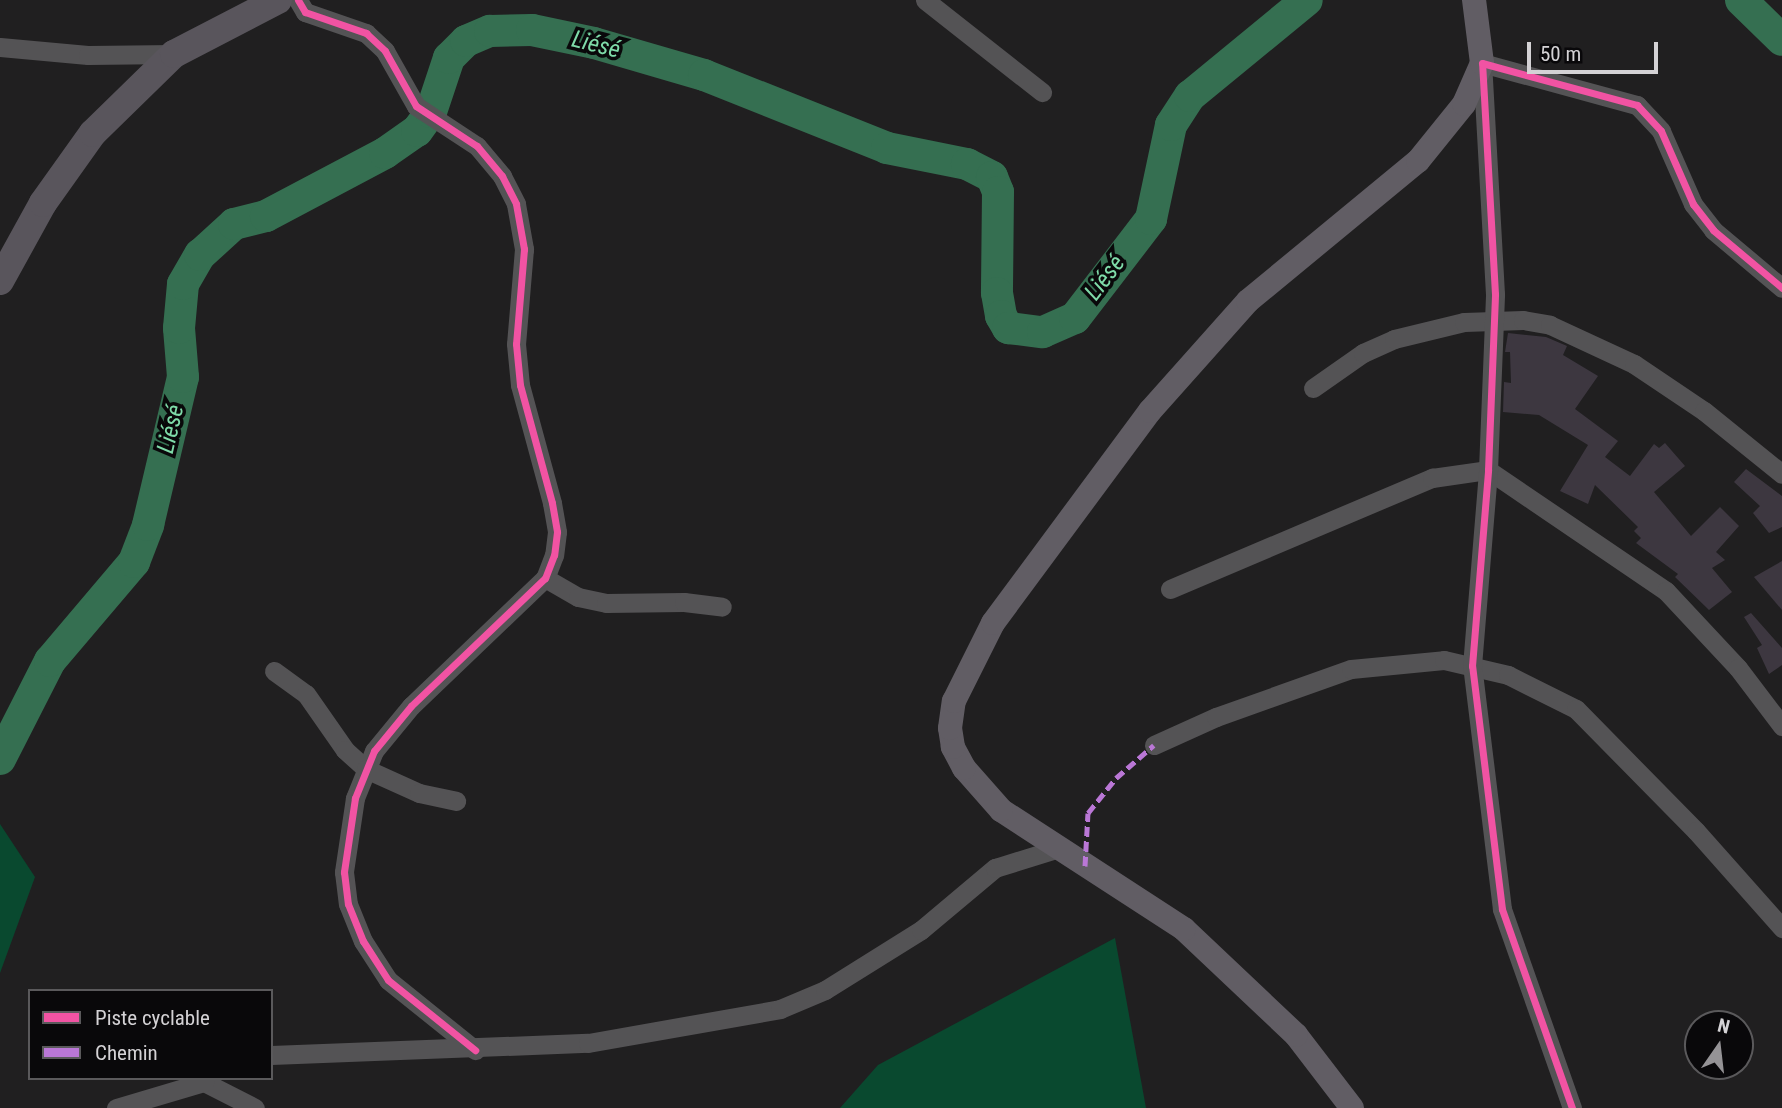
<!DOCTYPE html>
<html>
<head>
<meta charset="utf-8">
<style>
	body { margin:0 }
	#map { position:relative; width:1782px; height:1108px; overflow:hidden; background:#201f20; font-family:"Roboto Condensed",sans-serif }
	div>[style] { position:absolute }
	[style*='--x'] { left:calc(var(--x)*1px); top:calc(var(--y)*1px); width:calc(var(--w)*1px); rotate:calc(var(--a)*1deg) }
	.forest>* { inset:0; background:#09492f }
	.river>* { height:32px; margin:-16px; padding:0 16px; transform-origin:16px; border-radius:16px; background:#356f51 }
	.building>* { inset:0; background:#3d3740 }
	.minor>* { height:19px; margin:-9.5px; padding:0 9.5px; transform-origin:9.5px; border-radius:9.5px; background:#545355 }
	.major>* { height:24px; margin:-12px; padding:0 12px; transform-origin:12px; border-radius:12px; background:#615d64 }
	.highway>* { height:28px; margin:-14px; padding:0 14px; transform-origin:14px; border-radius:14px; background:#59555c }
	.quiet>* { height:5px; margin-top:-2.5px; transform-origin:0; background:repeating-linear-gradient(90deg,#ba77d6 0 10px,transparent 0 15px) }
	.cycleway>* { height:7px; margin:-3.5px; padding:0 3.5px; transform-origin:3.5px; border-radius:3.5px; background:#f153a3 }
	span { translate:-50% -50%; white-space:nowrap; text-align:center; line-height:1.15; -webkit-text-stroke:7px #09080a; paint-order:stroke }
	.water-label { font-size:24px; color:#7fdba9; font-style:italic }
	.legend { position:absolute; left:28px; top:989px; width:245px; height:91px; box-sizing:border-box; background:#09080a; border:2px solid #5a595b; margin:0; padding:9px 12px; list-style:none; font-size:21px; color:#d4d2d5 }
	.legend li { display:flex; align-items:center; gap:14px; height:35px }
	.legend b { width:35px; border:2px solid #5a595b }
	.north { position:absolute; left:1684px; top:1010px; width:70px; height:70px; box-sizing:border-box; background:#09080a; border:2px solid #5a595b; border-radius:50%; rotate:14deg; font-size:19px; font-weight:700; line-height:28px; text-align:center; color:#d4d2d5 }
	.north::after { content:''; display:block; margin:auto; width:24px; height:32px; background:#959396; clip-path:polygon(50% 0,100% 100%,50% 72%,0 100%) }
	.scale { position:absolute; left:1527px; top:42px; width:131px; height:32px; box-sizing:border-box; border:4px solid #d4d2d5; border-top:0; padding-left:9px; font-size:21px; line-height:24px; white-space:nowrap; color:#d4d2d5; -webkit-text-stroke:5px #09080a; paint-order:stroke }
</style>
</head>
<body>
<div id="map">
	<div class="forest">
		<i style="clip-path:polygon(0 824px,35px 877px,0 973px)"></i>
		<i style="clip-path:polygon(1115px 938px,1146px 1108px,840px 1108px,878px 1065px)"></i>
	</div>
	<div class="river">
		<i style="--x:1741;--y:0;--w:57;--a:44.3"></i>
		<i style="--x:0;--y:759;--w:110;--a:-63"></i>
		<i style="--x:50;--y:661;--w:130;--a:-49.7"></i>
		<i style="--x:134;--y:562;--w:40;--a:-69"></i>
		<i style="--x:148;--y:525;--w:152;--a:-76.7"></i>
		<i style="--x:183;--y:377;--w:49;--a:-94.7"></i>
		<i style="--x:179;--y:328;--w:44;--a:-84.8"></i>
		<i style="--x:183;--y:284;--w:34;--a:-60"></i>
		<i style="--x:200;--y:255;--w:46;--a:-42.4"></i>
		<i style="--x:234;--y:224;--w:33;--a:-14"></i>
		<i style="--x:266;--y:216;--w:135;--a:-27.9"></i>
		<i style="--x:385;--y:153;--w:39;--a:-35"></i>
		<i style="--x:417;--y:131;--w:24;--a:-54"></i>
		<i style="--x:431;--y:112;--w:57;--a:-71.6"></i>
		<i style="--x:449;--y:58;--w:24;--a:-45"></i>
		<i style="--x:466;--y:41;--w:26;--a:-23"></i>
		<i style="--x:490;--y:31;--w:42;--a:-1.4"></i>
		<i style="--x:532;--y:30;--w:63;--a:11.8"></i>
		<i style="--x:594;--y:43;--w:115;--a:16.2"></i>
		<i style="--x:704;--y:75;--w:197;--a:21.7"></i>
		<i style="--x:887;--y:148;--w:82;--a:11.3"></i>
		<i style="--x:967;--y:164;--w:28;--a:27"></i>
		<i style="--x:992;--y:177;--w:16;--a:68"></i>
		<i style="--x:998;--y:192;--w:101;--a:90.6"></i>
		<i style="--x:997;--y:293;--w:23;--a:80"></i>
		<i style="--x:1001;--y:316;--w:14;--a:60"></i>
		<i style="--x:1008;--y:328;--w:35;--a:7"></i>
		<i style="--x:1043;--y:332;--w:35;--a:-24"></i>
		<i style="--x:1075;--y:318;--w:125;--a:-52.5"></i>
		<i style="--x:1151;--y:219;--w:96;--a:-78"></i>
		<i style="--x:1171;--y:125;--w:35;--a:-57"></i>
		<i style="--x:1190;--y:96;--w:151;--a:-39.4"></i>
	</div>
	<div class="building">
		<i style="clip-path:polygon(1508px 333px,1546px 337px,1567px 346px,1563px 355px,1598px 376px,1575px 409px,1618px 441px,1605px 457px,1630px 476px,1654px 444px,1659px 448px,1665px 443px,1685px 466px,1654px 492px,1691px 536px,1720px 507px,1739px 526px,1716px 552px,1725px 560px,1712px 568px,1732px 592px,1709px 610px,1675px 577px,1678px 574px,1636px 543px,1641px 538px,1634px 531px,1638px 527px,1595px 485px,1588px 504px,1560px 491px,1588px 445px,1539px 415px,1503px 412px,1504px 382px,1511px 383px,1510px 352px,1505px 352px)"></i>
		<i style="clip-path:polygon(1746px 469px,1782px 496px,1782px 527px,1769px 533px,1753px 513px,1760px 506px,1734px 482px)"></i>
		<i style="clip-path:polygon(1782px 561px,1782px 610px,1754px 577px)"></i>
		<i style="clip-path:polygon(1751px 613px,1782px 648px,1782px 665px,1769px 674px,1757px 648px,1762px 645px,1744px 617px)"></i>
	</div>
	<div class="minor">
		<i style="--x:298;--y:0;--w:14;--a:60"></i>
		<i style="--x:305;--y:12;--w:65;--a:19"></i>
		<i style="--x:366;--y:33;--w:26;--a:43"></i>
		<i style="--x:385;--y:51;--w:63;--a:60.6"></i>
		<i style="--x:416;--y:106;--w:73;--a:33.3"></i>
		<i style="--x:477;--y:146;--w:39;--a:50"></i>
		<i style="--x:502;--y:176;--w:31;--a:63"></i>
		<i style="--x:516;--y:204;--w:46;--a:79.9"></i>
		<i style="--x:524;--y:249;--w:95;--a:94.8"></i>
		<i style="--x:516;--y:344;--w:41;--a:84.4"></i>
		<i style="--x:520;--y:385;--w:122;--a:74.8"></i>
		<i style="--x:552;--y:503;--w:29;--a:80"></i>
		<i style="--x:557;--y:532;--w:23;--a:97"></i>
		<i style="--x:554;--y:555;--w:25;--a:111"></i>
		<i style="--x:545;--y:578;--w:185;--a:136.3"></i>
		<i style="--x:411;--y:706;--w:58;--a:129.4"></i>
		<i style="--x:374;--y:751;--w:51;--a:112"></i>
		<i style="--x:355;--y:798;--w:75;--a:98.5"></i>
		<i style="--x:344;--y:872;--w:32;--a:83"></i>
		<i style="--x:348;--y:904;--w:40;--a:68"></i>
		<i style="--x:363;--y:941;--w:46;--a:57.3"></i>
		<i style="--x:388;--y:980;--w:112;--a:38.8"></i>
		<i style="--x:925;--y:0;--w:149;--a:38.2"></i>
		<i style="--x:0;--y:47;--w:88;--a:5.2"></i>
		<i style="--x:88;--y:55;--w:86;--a:-0.7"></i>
		<i style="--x:1313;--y:388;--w:61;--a:-35"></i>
		<i style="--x:1363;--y:353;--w:34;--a:-24"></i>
		<i style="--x:1394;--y:339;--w:72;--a:-13.7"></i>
		<i style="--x:1464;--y:322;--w:59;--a:-1.9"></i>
		<i style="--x:1523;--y:320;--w:27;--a:10"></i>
		<i style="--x:1550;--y:325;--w:93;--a:24.9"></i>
		<i style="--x:1634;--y:364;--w:84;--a:33.9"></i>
		<i style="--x:1704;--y:411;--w:100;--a:38.9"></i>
		<i style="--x:545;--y:578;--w:38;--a:30"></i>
		<i style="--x:578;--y:597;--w:29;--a:12"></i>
		<i style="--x:606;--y:603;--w:78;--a:-0.7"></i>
		<i style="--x:684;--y:602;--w:38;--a:7"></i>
		<i style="--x:1170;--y:589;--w:285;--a:-23"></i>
		<i style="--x:1432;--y:478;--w:57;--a:-8.1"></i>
		<i style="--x:1488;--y:470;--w:215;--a:34.2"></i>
		<i style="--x:1666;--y:591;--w:105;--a:46.9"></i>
		<i style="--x:1738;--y:668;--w:73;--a:52.8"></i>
		<i style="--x:274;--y:671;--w:39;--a:36"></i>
		<i style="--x:306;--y:694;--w:68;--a:55.1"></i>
		<i style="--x:345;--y:750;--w:28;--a:42"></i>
		<i style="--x:366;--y:769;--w:58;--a:24.4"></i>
		<i style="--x:419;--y:793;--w:38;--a:12"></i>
		<i style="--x:1154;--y:745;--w:68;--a:-24.3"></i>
		<i style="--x:1216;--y:717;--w:143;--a:-19.6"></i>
		<i style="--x:1351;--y:669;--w:93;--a:-5.5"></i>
		<i style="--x:1444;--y:660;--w:66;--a:13.2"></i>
		<i style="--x:1508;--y:675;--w:76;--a:26.6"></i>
		<i style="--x:1576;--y:709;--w:171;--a:45.5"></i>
		<i style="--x:1696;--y:831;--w:130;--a:48.4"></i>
		<i style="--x:271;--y:1055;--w:317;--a:-2.2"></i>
		<i style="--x:588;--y:1043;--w:195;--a:-10"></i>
		<i style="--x:780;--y:1009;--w:49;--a:-22.9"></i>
		<i style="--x:825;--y:990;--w:113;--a:-32"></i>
		<i style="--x:921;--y:930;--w:97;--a:-40"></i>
		<i style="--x:995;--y:868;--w:64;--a:-17.3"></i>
		<i style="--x:211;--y:1078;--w:8;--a:150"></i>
		<i style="--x:204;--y:1082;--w:57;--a:27"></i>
		<i style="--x:116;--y:1108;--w:92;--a:-16.5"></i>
		<i style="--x:1572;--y:1108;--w:211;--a:-109.4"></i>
		<i style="--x:1502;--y:909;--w:245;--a:-97"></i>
		<i style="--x:1472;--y:666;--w:197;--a:-85.3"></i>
		<i style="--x:1488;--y:470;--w:176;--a:-87.7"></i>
		<i style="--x:1495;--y:294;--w:231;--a:-93.2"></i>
		<i style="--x:1482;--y:63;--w:161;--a:15.2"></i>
		<i style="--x:1637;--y:105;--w:35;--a:47"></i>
		<i style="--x:1661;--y:131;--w:80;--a:66.3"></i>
		<i style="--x:1693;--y:204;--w:33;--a:52"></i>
		<i style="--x:1713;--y:230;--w:90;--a:40"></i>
	</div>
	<div class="major">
		<i style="--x:1352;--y:1108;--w:92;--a:-127.5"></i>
		<i style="--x:1296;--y:1035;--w:154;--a:-136.6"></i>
		<i style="--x:1184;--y:929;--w:218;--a:-147"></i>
		<i style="--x:1001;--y:810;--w:56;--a:-131.4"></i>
		<i style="--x:964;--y:768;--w:24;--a:-118"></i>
		<i style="--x:953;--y:747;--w:19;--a:-99"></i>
		<i style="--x:950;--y:728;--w:27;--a:-82"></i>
		<i style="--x:954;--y:701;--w:87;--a:-63.4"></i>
		<i style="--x:993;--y:623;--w:264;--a:-53.5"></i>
		<i style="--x:1150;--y:411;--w:147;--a:-48.3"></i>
		<i style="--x:1248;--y:301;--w:220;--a:-39.5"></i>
		<i style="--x:1418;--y:161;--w:73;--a:-51.1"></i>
		<i style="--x:1464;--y:104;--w:45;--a:-66.3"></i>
		<i style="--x:1482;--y:63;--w:64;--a:-97.2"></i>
	</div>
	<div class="highway">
		<i style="--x:0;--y:281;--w:89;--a:-61.1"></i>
		<i style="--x:43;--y:203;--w:86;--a:-54.5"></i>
		<i style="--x:93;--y:133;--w:113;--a:-44.3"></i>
		<i style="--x:174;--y:54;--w:117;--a:-27.4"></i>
	</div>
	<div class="quiet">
		<i style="--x:1085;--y:866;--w:53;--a:-86.8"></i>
		<i style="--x:1088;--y:813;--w:45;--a:-51.3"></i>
		<i style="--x:1116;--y:778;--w:50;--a:-41"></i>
	</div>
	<div class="cycleway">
		<i style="--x:298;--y:0;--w:14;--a:60"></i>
		<i style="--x:305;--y:12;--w:65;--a:19"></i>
		<i style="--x:366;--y:33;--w:26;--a:43"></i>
		<i style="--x:385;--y:51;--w:63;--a:60.6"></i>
		<i style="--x:416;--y:106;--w:73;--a:33.3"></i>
		<i style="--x:477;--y:146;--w:39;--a:50"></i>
		<i style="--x:502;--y:176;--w:31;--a:63"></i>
		<i style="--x:516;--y:204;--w:46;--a:79.9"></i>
		<i style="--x:524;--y:249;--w:95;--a:94.8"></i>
		<i style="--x:516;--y:344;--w:41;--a:84.4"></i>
		<i style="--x:520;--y:385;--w:122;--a:74.8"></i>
		<i style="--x:552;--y:503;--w:29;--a:80"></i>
		<i style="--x:557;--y:532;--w:23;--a:97"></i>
		<i style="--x:554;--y:555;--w:25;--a:111"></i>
		<i style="--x:545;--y:578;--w:185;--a:136.3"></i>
		<i style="--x:411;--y:706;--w:58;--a:129.4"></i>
		<i style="--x:374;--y:751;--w:51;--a:112"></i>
		<i style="--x:355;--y:798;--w:75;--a:98.5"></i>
		<i style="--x:344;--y:872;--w:32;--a:83"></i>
		<i style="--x:348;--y:904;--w:40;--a:68"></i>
		<i style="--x:363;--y:941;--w:46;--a:57.3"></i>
		<i style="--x:388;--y:980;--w:112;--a:38.8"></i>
		<i style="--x:1572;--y:1108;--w:211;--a:-109.4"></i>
		<i style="--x:1502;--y:909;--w:245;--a:-97"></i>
		<i style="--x:1472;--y:666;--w:197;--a:-85.3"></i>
		<i style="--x:1488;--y:470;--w:176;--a:-87.7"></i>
		<i style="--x:1495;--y:294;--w:231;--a:-93.2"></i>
		<i style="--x:1482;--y:63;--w:161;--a:15.2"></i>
		<i style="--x:1637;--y:105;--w:35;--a:47"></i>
		<i style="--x:1661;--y:131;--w:80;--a:66.3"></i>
		<i style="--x:1693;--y:204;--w:33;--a:52"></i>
		<i style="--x:1713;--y:230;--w:90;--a:40"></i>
	</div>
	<div class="water-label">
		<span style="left:596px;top:45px;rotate:14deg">Liésé</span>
		<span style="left:1105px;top:278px;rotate:-53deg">Liésé</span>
		<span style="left:171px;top:429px;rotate:-77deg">Liésé</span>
	</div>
	<ul class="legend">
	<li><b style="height:9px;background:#f153a3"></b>Piste cyclable</li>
	<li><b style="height:9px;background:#ba77d6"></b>Chemin</li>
	</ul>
	<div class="north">N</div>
	<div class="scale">50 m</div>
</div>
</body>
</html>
